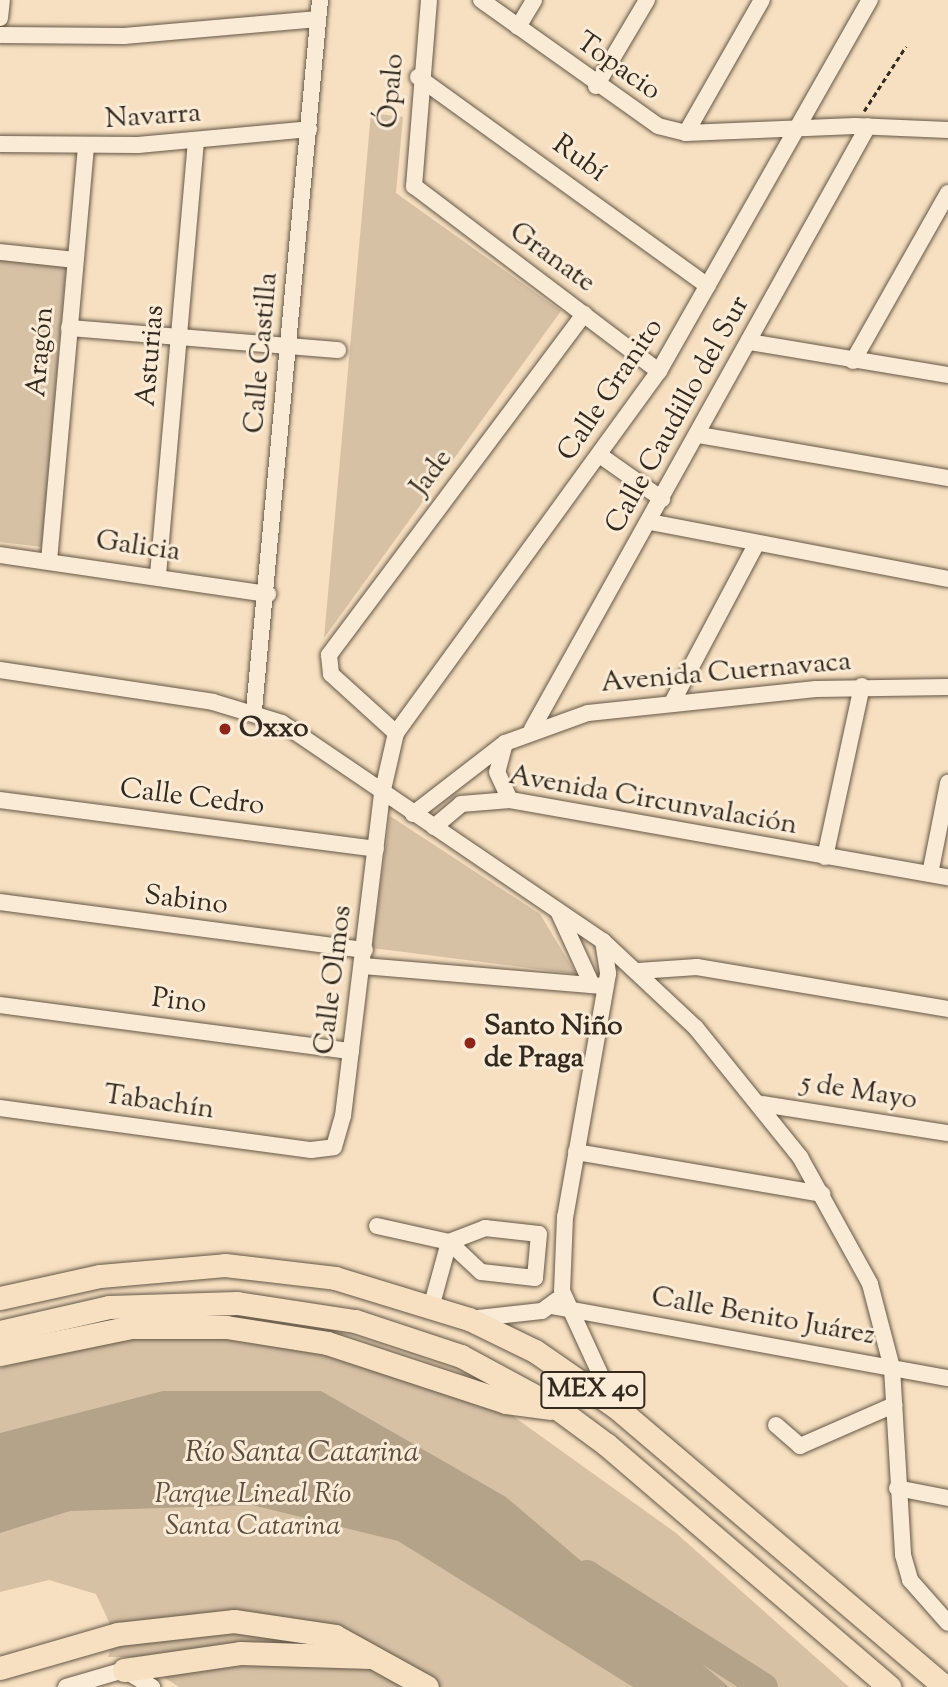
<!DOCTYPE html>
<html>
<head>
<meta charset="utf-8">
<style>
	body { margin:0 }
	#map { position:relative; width:948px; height:1687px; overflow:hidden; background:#f7e0c1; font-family:"Sorts Mill Goudy",serif }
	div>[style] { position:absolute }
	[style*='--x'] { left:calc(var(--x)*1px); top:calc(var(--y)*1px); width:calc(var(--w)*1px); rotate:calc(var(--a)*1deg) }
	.green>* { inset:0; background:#d6c1a5 }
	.water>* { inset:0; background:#b4a289 }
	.river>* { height:28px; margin:-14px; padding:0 14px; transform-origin:14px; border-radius:14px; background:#b4a289 }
	.path>* { height:2.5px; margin-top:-1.25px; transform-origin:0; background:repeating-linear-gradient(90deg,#33291d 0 5px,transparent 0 8.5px) }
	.roads { filter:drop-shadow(0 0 2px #645746) drop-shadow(0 0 2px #645746) }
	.minor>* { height:16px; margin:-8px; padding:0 8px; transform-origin:8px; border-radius:8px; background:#faebd7 }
	.highway>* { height:23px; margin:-11.5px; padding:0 11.5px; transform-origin:11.5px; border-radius:11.5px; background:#f7e0c1 }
	.dots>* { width:19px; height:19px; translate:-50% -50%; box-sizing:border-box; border:4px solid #faebd7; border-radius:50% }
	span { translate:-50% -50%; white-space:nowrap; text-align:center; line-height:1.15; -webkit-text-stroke:6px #faebd7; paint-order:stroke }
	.shield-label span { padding:2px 5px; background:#faebd7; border:2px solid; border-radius:5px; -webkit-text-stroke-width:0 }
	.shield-label { font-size:26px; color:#33291d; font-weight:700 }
	.street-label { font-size:28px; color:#33291d }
	.poi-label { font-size:28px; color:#33291d; font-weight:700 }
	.left { translate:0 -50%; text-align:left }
	.park-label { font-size:28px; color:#5c4f3f; font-style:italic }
	.water-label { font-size:30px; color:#5a4d3d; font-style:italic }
</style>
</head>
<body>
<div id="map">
	<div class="green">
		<i style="clip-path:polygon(371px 113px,403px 117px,396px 193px,561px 311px,324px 638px)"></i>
		<i style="clip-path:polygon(0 259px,66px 267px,42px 547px,0 542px)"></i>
		<i style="clip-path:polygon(390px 816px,540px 914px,576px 974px,372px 948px)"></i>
		<i style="clip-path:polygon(160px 1336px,281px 1336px,510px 1414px,676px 1533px,849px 1687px,179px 1687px,132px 1657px,108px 1657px,115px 1635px,96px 1594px,49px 1580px,0 1592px,0 1368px,82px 1345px)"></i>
	</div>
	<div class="water">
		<i style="clip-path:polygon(163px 1391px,321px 1391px,506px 1497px,729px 1687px,633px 1687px,398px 1541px,252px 1505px,70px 1511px,0 1533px,0 1433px)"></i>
	</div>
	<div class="river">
		<i style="--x:587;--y:1574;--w:210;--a:32.6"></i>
	</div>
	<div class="path">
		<i style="--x:864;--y:111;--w:77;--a:-57.1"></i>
	</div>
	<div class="roads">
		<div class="minor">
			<i style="--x:429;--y:0;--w:187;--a:94.6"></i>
			<i style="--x:414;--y:186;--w:307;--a:37.1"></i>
			<i style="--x:481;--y:0;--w:217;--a:35.4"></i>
			<i style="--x:658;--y:126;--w:29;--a:14"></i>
			<i style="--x:686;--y:133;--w:169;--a:-2.4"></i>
			<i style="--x:855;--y:126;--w:93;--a:2.5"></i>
			<i style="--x:0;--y:18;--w:18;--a:-84"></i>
			<i style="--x:518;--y:27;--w:31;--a:-59"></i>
			<i style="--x:0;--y:35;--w:124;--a:0.5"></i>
			<i style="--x:124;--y:36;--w:195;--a:-5"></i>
			<i style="--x:418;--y:77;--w:357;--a:35.8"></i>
			<i style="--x:596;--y:86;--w:100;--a:-59.3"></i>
			<i style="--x:686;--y:133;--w:153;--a:-60.3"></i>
			<i style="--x:0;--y:144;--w:138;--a:0.4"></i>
			<i style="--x:138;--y:145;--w:172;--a:-5.3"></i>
			<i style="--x:0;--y:252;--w:75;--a:6.1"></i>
			<i style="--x:69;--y:328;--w:270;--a:4.7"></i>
			<i style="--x:749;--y:342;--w:202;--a:9.4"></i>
			<i style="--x:853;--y:361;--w:193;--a:-60.5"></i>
			<i style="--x:699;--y:435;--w:253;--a:9.8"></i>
			<i style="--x:601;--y:456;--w:75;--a:35.2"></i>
			<i style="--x:650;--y:522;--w:303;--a:10.8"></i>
			<i style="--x:0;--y:555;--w:271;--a:8.3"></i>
			<i style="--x:49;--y:561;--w:415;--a:-84.9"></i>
			<i style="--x:158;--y:575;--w:436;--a:-85"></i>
			<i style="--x:0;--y:670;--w:215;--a:8.5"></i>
			<i style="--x:213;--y:702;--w:72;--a:16.9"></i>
			<i style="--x:282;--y:723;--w:388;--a:34.2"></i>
			<i style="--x:603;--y:941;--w:127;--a:43.1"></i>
			<i style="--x:696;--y:1028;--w:166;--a:51.1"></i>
			<i style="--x:800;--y:1157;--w:145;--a:61.1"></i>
			<i style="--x:870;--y:1284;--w:87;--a:75.3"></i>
			<i style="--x:892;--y:1368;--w:187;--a:86.6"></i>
			<i style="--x:903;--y:1555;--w:26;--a:74"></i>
			<i style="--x:910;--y:1580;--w:57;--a:48.5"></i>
			<i style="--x:674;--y:699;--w:174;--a:-62"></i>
			<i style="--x:254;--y:710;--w:713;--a:-84.69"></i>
			<i style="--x:532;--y:729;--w:690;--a:-60.87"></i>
			<i style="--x:396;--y:733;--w:88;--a:-137.8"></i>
			<i style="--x:331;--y:674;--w:19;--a:-96"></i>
			<i style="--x:329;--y:655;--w:426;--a:-53.2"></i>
			<i style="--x:505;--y:743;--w:30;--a:105"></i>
			<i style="--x:497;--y:772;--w:31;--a:65"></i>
			<i style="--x:0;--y:800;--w:379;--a:7.4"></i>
			<i style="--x:413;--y:814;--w:116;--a:-37.7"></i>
			<i style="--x:505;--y:743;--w:88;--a:-19.9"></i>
			<i style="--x:588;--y:713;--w:229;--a:-6"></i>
			<i style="--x:816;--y:689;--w:132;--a:-0.9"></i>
			<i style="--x:434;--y:827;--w:35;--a:-40"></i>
			<i style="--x:461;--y:804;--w:49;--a:-4.7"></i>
			<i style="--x:510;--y:800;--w:445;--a:10"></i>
			<i style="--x:825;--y:857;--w:175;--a:-77.8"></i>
			<i style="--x:930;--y:874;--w:93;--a:-78.8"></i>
			<i style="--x:0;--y:902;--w:368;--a:7.5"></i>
			<i style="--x:558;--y:911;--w:81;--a:65.3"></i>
			<i style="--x:603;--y:941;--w:33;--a:81"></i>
			<i style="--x:608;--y:974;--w:247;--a:100"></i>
			<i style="--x:565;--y:1217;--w:74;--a:92.3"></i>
			<i style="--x:562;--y:1291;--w:122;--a:65.3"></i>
			<i style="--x:363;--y:966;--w:240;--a:4.8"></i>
			<i style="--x:638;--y:971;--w:59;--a:-3.9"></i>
			<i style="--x:697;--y:967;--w:254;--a:9.5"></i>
			<i style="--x:0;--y:1005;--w:354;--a:7.5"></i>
			<i style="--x:762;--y:1104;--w:188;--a:8.9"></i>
			<i style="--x:0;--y:1108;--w:314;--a:7.7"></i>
			<i style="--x:311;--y:1150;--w:23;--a:-7"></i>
			<i style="--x:334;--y:1147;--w:32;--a:-74"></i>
			<i style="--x:343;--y:1116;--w:324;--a:-83.1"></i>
			<i style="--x:382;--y:794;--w:63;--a:-77.1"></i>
			<i style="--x:396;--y:733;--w:447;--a:-54"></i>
			<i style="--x:659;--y:371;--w:427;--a:-60.4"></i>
			<i style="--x:576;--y:1152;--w:250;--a:9.7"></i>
			<i style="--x:377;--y:1226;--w:74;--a:12.5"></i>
			<i style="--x:449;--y:1242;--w:64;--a:105.3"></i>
			<i style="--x:485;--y:1228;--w:54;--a:6.3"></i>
			<i style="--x:539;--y:1234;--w:44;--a:95.2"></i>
			<i style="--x:535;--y:1278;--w:54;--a:-173.7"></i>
			<i style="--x:481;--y:1272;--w:44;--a:-136.8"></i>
			<i style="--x:449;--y:1242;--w:39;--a:-21"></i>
			<i style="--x:551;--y:1306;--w:403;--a:10.3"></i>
			<i style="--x:469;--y:1319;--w:73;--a:-6.3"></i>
			<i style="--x:542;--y:1311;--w:19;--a:-36"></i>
			<i style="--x:776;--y:1425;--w:32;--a:41"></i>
			<i style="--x:800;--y:1446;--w:103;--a:-23.6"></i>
			<i style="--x:897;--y:1488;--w:52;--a:11.1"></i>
			<i style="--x:66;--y:1687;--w:60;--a:-16.3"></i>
			<i style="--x:124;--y:1670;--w:33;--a:31"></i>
		</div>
		<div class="highway">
			<i style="--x:0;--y:1298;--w:102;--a:-12.4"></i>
			<i style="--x:100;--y:1276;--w:125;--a:-5"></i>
			<i style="--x:225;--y:1265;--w:111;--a:6.7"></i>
			<i style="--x:335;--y:1278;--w:140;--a:17"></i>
			<i style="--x:469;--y:1319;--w:73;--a:25.9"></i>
			<i style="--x:535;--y:1351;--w:98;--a:34.7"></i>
			<i style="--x:616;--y:1407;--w:432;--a:40.4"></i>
			<i style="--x:0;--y:1332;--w:112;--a:-12.9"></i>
			<i style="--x:109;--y:1307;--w:128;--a:-1.8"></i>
			<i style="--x:237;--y:1303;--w:119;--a:8.7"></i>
			<i style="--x:355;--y:1321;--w:112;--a:18.3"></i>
			<i style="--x:461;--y:1356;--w:109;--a:28.4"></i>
			<i style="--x:557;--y:1408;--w:62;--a:36.5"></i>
			<i style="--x:607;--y:1445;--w:372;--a:40.6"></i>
			<i style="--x:0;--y:1354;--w:134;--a:-11.6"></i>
			<i style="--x:131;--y:1327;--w:95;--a:0"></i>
			<i style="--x:226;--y:1327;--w:102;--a:9"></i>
			<i style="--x:327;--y:1343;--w:188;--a:18.2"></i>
			<i style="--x:506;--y:1402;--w:44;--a:7.8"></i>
			<i style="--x:0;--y:1668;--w:123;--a:-16.1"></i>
			<i style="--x:118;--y:1634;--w:117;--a:-6.4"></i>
			<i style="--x:234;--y:1621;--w:102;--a:8.4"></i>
			<i style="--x:335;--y:1636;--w:105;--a:29"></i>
			<i style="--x:124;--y:1670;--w:117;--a:-8.3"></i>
			<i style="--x:240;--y:1653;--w:131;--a:1.7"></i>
		</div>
	</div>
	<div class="dots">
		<i style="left:225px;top:729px;background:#8f2418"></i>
		<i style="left:470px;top:1043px;background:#8f2418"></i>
	</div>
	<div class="shield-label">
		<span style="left:593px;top:1390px">MEX 40</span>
	</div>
	<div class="street-label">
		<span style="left:618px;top:67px;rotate:35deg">Topacio</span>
		<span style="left:392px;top:91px;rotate:-85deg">Ópalo</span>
		<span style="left:153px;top:117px;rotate:-4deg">Navarra</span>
		<span style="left:579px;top:159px;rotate:36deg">Rubí</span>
		<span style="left:552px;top:258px;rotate:36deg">Granate</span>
		<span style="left:41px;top:352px;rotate:-85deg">Aragón</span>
		<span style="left:262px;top:353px;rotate:-85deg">Calle Castilla</span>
		<span style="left:151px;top:356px;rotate:-85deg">Asturias</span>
		<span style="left:611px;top:390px;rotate:-56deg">Calle Granito</span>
		<span style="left:678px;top:415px;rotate:-61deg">Calle Caudillo del Sur</span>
		<span style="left:432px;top:473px;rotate:-53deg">Jade</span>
		<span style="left:138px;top:547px;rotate:8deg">Galicia</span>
		<span style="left:726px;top:673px;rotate:-5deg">Avenida Cuernavaca</span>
		<span style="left:192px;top:798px;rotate:7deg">Calle Cedro</span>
		<span style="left:653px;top:801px;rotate:10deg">Avenida Circunvalación</span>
		<span style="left:186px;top:901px;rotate:7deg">Sabino</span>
		<span style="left:334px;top:980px;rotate:-83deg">Calle Olmos</span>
		<span style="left:179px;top:1002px;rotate:7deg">Pino</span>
		<span style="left:859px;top:1092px;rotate:9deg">5 de Mayo</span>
		<span style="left:159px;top:1103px;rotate:8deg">Tabachín</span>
		<span style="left:763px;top:1317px;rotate:10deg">Calle Benito Juárez</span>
	</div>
	<div class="poi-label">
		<span class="left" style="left:239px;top:729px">Oxxo</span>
		<span class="left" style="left:484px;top:1043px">Santo Niño<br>de Praga</span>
	</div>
	<div class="park-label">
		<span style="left:253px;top:1511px">Parque Lineal Río<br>Santa Catarina</span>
	</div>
	<div class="water-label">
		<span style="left:302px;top:1454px">Río Santa Catarina</span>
	</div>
</div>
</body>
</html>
